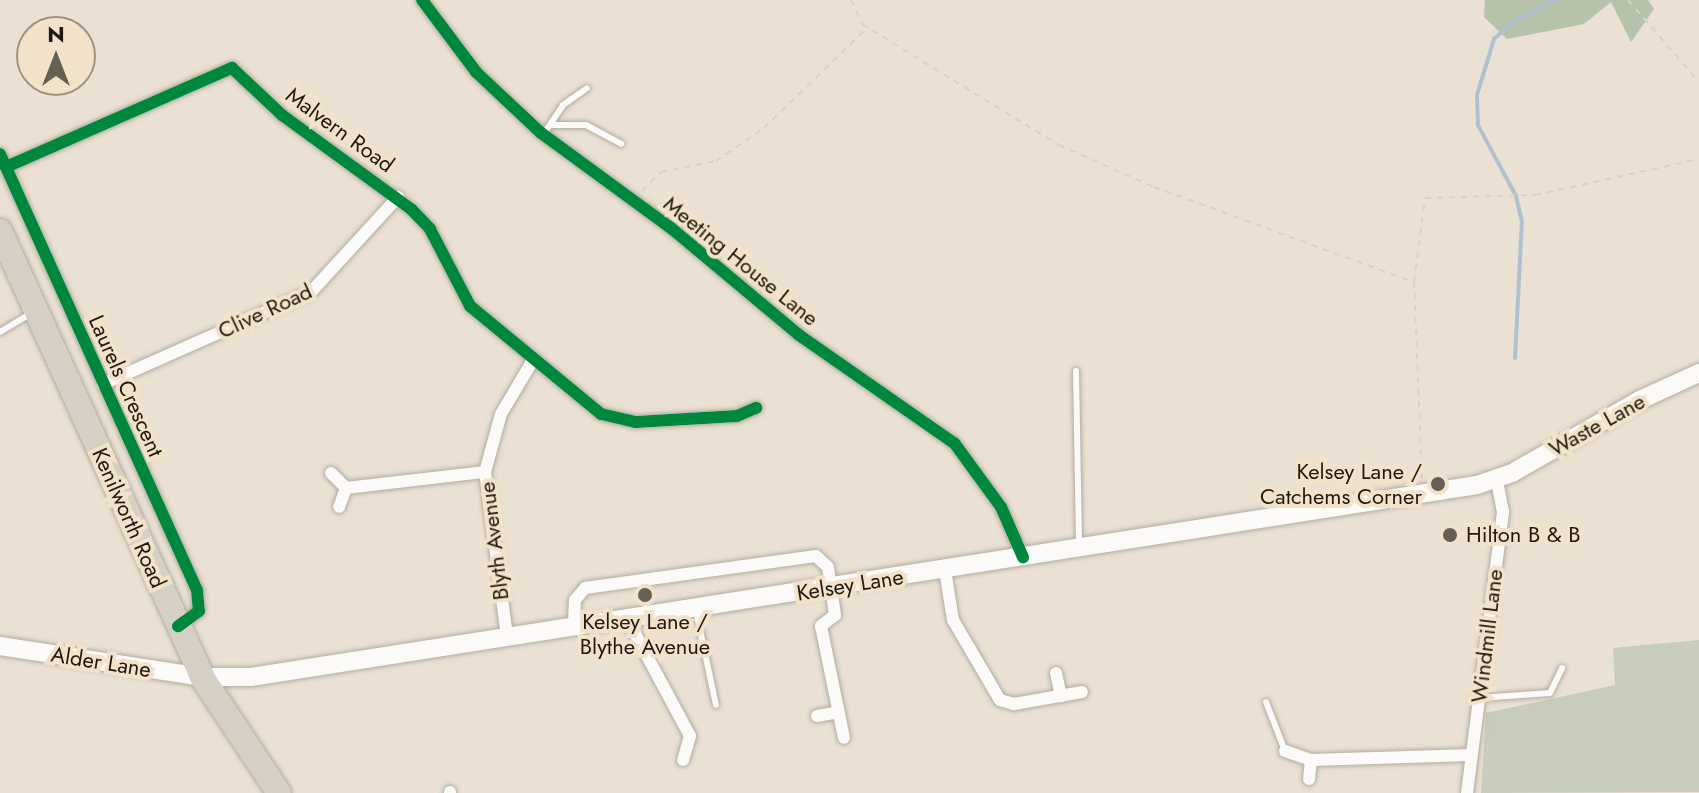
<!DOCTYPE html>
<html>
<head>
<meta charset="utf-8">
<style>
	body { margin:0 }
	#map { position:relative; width:1699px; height:793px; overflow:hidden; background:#eae1d3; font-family:Jost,sans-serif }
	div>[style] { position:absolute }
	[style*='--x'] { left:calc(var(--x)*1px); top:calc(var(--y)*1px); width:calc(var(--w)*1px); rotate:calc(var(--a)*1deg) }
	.green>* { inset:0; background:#c7ccbb }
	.forest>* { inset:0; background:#b7c2ab }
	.stream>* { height:4px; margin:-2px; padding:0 2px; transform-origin:2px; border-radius:2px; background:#afc1d1 }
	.path>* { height:2px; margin-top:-1px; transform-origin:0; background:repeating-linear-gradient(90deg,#d5d2ce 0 6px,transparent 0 12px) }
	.roads { filter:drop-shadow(0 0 2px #b2aca1) drop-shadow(0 0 2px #b2aca1) }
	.lane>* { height:6px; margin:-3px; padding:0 3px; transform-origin:3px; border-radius:3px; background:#fcfaf8 }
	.street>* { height:12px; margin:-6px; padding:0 6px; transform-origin:6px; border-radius:6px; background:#fcfaf8 }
	.secondary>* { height:18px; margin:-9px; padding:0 9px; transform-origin:9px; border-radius:9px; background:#fcfaf8 }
	.highway>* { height:24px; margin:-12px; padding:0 12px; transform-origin:12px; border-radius:12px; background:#d6cfc3 }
	.cycleway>* { height:12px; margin:-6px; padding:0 6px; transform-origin:6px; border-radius:6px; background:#00873e }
	.dots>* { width:22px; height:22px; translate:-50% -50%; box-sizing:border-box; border:4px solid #f3e2ca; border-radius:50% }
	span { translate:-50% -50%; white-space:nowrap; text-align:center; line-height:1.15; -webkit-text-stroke:8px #f3e2ca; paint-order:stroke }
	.street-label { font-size:22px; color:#1f1910 }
	.poi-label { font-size:22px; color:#1f1910 }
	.right { translate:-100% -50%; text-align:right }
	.left { translate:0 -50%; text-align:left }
	.north { position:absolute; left:16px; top:16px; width:80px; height:80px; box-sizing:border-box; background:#f3e2ca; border:2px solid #9e9280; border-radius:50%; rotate:0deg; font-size:22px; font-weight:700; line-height:32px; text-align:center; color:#1f1910 }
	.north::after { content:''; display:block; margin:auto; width:28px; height:36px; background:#665f54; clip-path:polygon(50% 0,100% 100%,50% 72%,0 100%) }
</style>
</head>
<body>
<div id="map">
	<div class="green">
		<i style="clip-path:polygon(1699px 640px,1699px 792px,1481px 793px,1486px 713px,1615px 685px,1613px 648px)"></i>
	</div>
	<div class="forest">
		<i style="clip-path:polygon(1485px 0,1648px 0,1654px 9px,1631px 42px,1611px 2px,1584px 24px,1507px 39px,1484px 17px)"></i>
	</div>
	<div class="stream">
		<i style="--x:1515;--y:358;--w:136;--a:-87.1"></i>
		<i style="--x:1522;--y:222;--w:27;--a:-103"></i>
		<i style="--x:1516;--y:196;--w:81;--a:-118.2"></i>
		<i style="--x:1478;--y:125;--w:30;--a:-92"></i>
		<i style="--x:1477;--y:95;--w:59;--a:-73.1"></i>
		<i style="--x:1494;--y:39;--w:25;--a:-42"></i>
		<i style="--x:1513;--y:22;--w:48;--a:-27.1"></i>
	</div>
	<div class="path">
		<i style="--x:851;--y:0;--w:26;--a:65"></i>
		<i style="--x:862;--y:24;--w:231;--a:31.6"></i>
		<i style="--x:1059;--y:145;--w:104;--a:23.9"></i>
		<i style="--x:1154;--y:187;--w:277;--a:20.1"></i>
		<i style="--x:1628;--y:0;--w:108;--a:49.1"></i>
		<i style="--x:642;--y:191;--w:27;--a:-45"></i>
		<i style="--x:661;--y:172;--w:56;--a:-11.3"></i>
		<i style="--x:716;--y:161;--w:58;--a:-34.5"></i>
		<i style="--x:764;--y:128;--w:145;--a:-44.2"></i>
		<i style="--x:1422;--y:479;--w:197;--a:-92.3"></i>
		<i style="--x:1414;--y:282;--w:85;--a:-82.5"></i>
		<i style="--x:1425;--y:198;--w:110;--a:-1.6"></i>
		<i style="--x:1535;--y:195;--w:168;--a:-12.4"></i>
	</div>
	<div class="roads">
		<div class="lane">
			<i style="--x:551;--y:125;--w:35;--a:0"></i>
			<i style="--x:586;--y:125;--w:40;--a:28"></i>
			<i style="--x:543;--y:135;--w:36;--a:-56"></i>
			<i style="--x:563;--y:105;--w:29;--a:-35"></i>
			<i style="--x:0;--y:332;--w:37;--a:-31"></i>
			<i style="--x:1076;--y:371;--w:176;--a:89"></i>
			<i style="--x:696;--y:611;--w:96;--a:78"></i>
			<i style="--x:1479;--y:698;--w:71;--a:-4"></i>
			<i style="--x:1550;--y:693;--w:28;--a:-64"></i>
			<i style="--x:1266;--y:702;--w:53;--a:68.8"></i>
		</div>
		<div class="street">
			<i style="--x:422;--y:0;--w:90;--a:53.1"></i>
			<i style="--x:476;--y:72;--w:89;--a:43.2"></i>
			<i style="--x:541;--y:133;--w:161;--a:36.2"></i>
			<i style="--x:671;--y:228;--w:167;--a:39.9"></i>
			<i style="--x:799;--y:335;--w:190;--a:34.9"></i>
			<i style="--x:955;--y:444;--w:78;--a:53.9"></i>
			<i style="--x:1001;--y:507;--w:55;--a:66.3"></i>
			<i style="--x:0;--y:154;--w:478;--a:65.7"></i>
			<i style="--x:197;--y:590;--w:21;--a:85"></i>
			<i style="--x:199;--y:611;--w:26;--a:144"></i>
			<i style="--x:6;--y:167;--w:247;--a:-23.7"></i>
			<i style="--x:232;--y:68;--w:69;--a:43.2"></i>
			<i style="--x:282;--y:115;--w:160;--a:36.1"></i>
			<i style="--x:411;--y:209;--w:28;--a:46"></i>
			<i style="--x:430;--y:229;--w:87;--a:62.5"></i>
			<i style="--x:470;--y:306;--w:170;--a:39.5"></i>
			<i style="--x:601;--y:414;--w:36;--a:13"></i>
			<i style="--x:636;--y:422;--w:101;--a:-3.4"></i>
			<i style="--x:737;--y:416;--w:21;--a:-23"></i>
			<i style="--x:103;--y:384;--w:227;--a:-23.9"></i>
			<i style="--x:311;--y:292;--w:129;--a:-47.5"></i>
			<i style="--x:331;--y:473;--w:21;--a:45"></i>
			<i style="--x:346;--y:488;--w:20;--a:110"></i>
			<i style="--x:346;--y:488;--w:140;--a:-6.6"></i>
			<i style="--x:945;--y:570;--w:51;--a:80.9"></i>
			<i style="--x:953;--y:620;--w:93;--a:59.6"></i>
			<i style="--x:1000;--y:700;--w:15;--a:16"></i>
			<i style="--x:1014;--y:704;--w:69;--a:-10"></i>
			<i style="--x:626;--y:617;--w:135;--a:61.7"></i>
			<i style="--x:690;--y:736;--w:25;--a:106"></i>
			<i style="--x:574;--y:626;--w:26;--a:-88"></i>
			<i style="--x:575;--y:600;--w:16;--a:-50"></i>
			<i style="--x:585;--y:588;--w:233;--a:-7.9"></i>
			<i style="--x:816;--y:556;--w:16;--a:43"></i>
			<i style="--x:828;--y:567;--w:49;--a:81.7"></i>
			<i style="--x:835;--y:615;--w:18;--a:142"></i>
			<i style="--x:821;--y:626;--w:114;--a:78.4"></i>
			<i style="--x:507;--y:636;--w:165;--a:-97.6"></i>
			<i style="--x:485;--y:472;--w:60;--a:-74.6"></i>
			<i style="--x:501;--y:414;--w:63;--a:-59.3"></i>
			<i style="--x:1056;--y:673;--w:24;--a:78"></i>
			<i style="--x:817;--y:716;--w:22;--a:-10"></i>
			<i style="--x:1285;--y:751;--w:28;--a:19"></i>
			<i style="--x:1311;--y:760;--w:160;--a:-1.8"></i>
			<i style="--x:1309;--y:779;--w:19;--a:-84"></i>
			<i style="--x:450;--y:792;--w:1;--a:90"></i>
			<i style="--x:1467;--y:793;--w:283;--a:-82.7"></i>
			<i style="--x:1503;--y:512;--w:33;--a:-101"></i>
		</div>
		<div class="secondary">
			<i style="--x:0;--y:646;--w:204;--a:8.7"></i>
			<i style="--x:202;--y:677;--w:49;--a:0"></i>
			<i style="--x:251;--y:677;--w:1241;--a:-8.9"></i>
			<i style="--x:1477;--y:485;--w:37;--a:-19"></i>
			<i style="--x:1512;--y:473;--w:147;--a:-29.7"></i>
			<i style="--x:1640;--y:400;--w:65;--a:-24.6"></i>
		</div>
		<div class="highway">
			<i style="--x:0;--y:231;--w:490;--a:65.6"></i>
			<i style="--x:202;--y:677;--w:139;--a:56.4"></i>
		</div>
	</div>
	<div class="cycleway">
		<i style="--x:422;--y:0;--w:90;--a:53.1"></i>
		<i style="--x:476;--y:72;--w:89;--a:43.2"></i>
		<i style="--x:541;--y:133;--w:161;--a:36.2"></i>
		<i style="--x:671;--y:228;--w:167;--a:39.9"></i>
		<i style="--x:799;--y:335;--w:190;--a:34.9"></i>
		<i style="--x:955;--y:444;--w:78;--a:53.9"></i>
		<i style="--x:1001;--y:507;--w:55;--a:66.3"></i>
		<i style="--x:0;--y:154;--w:478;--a:65.7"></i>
		<i style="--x:197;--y:590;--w:21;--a:85"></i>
		<i style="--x:199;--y:611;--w:26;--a:144"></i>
		<i style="--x:6;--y:167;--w:247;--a:-23.7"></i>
		<i style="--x:232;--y:68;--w:69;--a:43.2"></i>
		<i style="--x:282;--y:115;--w:160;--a:36.1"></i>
		<i style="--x:411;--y:209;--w:28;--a:46"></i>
		<i style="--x:430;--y:229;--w:87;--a:62.5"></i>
		<i style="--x:470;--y:306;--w:170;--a:39.5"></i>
		<i style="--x:601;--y:414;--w:36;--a:13"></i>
		<i style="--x:636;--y:422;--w:101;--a:-3.4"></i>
		<i style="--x:737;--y:416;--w:21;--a:-23"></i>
	</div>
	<div class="dots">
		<i style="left:1438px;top:484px;background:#665f54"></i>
		<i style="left:1450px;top:535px;background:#665f54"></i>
		<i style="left:645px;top:595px;background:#665f54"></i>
	</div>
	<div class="street-label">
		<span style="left:340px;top:130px;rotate:36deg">Malvern Road</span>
		<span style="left:741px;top:261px;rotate:39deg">Meeting House Lane</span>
		<span style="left:265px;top:311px;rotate:-25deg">Clive Road</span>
		<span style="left:126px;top:386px;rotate:66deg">Laurels Crescent</span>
		<span style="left:1597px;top:425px;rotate:-29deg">Waste Lane</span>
		<span style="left:129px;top:518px;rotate:66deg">Kenilworth Road</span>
		<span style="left:494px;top:541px;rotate:-97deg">Blyth Avenue</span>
		<span style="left:850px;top:585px;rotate:-9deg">Kelsey Lane</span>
		<span style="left:1487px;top:636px;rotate:-83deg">Windmill Lane</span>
		<span style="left:101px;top:662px;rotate:9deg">Alder Lane</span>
	</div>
	<div class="poi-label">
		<span class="right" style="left:1422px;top:484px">Kelsey Lane /<br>Catchems Corner</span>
		<span class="left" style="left:1466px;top:535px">Hilton B &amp; B</span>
		<span style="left:645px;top:634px">Kelsey Lane /<br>Blythe Avenue</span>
	</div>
	<div class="north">N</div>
</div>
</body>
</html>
